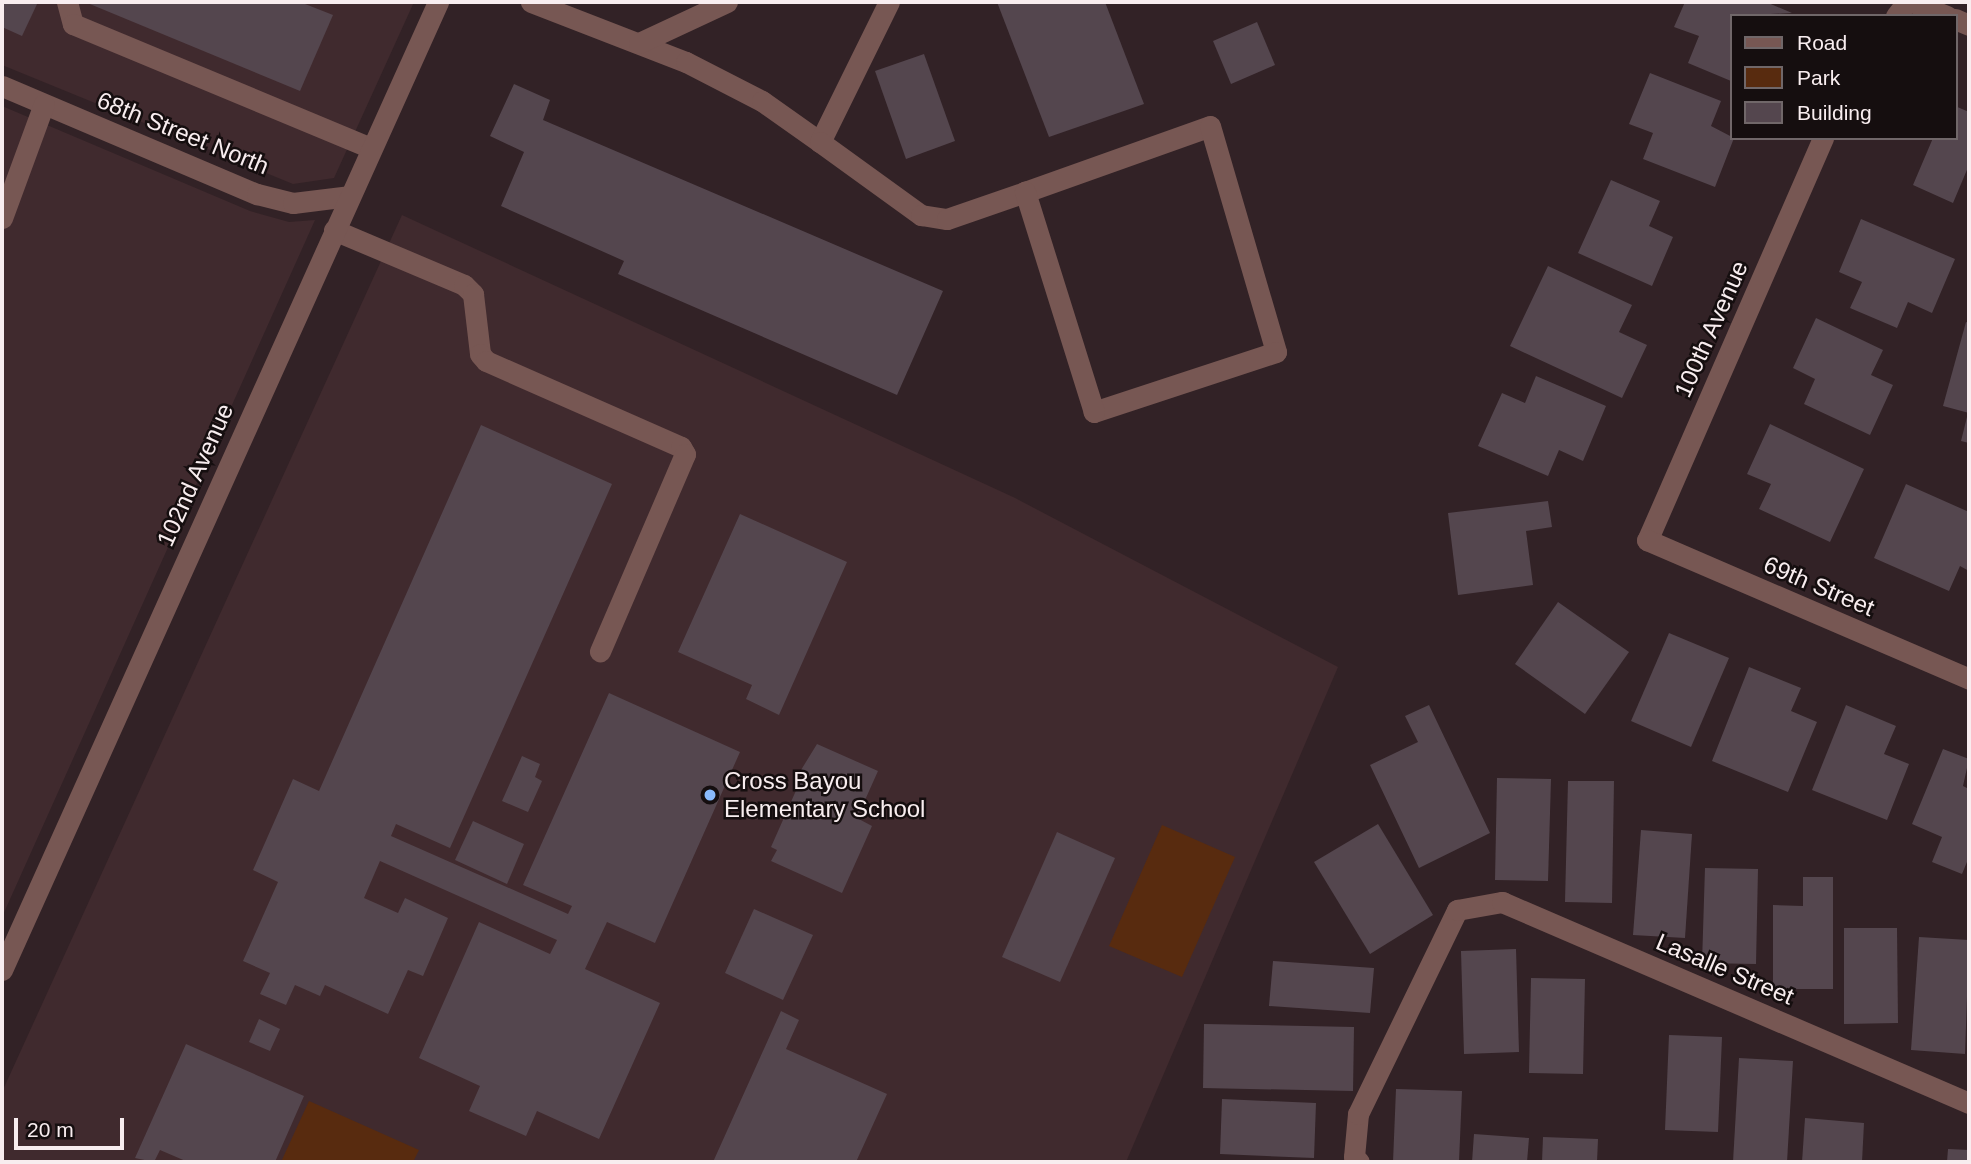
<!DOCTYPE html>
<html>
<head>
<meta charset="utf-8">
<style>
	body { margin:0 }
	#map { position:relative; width:1971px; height:1164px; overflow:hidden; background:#322226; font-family:Helvetica,sans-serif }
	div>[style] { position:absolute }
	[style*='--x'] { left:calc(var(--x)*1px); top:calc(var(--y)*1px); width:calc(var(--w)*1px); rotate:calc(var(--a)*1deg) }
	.built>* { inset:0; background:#402a2e }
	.green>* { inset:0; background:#582b0f }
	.building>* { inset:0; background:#54464e }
	.minor>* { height:21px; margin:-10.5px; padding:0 10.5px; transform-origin:10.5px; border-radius:10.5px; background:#775753 }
	.dots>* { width:19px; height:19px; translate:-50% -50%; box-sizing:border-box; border:4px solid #150e0f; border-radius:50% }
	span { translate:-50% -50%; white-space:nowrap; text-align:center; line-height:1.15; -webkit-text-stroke:5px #150e0f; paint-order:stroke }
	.street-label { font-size:24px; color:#f8edef }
	.poi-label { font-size:24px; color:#f8edef }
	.left { translate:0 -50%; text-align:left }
	.frame { position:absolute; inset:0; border:4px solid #f8edef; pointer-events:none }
	.legend { position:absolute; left:1730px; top:14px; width:228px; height:126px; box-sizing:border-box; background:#150e0f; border:2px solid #706769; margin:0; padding:9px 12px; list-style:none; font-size:21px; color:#f8edef }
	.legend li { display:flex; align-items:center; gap:14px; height:35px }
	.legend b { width:35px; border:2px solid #706769 }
	.scale { position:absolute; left:14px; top:1118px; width:110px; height:32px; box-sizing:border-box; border:4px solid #f8edef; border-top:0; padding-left:9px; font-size:21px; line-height:24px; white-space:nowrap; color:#f8edef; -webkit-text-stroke:5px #150e0f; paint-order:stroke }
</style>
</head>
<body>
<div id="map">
	<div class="built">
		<i style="clip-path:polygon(2px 2px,414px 2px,334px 178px,293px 184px,2px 65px)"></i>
		<i style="clip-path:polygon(2px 106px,250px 211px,289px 222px,315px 220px,2px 917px)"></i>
		<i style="clip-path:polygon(402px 215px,1013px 497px,1338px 667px,1126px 1162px,2px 1162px,2px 1092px)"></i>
	</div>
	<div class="green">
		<i style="clip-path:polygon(1162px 825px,1235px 857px,1182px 977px,1109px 946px)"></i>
		<i style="clip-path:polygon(309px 1101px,419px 1150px,413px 1162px,281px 1162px)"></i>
	</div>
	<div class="building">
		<i style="clip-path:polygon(2px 2px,38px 2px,22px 36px,2px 27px)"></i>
		<i style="clip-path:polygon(85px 2px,300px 2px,333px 15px,300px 91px)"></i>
		<i style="clip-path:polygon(997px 2px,1105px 2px,1144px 104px,1049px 137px)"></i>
		<i style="clip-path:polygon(1685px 2px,1766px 2px,1792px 13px,1731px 16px,1731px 81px,1688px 63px,1699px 36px,1674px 27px)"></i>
		<i style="clip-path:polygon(1257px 22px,1275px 65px,1231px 84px,1213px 41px)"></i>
		<i style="clip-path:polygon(924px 54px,955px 141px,906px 159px,875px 71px)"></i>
		<i style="clip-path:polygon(1650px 73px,1721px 101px,1711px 126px,1734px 138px,1715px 187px,1643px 159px,1653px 133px,1629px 124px)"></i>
		<i style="clip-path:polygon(514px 84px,550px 100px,543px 120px,943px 291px,897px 395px,618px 274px,624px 261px,501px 206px,524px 152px,490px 136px)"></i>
		<i style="clip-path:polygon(1955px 106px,1969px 112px,1969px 165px,1953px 203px,1913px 185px,1933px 138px,1955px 138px)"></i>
		<i style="clip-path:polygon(1611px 180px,1660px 201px,1649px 226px,1673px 237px,1652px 286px,1578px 253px)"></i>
		<i style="clip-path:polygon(1861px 219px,1955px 259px,1932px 313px,1908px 302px,1897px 328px,1850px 308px,1862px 282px,1839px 272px)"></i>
		<i style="clip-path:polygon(1548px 266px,1632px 305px,1619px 332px,1647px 345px,1622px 398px,1510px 346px)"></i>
		<i style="clip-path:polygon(1816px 318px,1883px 350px,1871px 375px,1893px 385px,1870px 435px,1804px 404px,1815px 379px,1793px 368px)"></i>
		<i style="clip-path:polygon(1966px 322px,1969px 323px,1969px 413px,1943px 406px)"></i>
		<i style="clip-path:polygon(1536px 376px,1606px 406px,1583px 461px,1559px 450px,1548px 476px,1478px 446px,1502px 393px,1525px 403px)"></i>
		<i style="clip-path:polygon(1968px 413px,1969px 413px,1969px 443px,1961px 441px)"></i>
		<i style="clip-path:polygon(1770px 424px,1864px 469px,1830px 542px,1759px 509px,1771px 484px,1747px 474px)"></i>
		<i style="clip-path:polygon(481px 425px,612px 484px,450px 848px,396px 824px,391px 836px,568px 914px,572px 906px,523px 885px,609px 693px,740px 752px,655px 943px,607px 922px,585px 969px,660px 1003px,599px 1139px,537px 1111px,526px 1136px,469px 1111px,480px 1086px,419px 1058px,479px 922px,550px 954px,557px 940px,380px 861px,364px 898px,398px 913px,405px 898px,448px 918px,423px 976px,408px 970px,388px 1014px,325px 985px,320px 996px,295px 985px,286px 1005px,260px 994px,270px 973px,243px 961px,278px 882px,253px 870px,293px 779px,319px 791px)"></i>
		<i style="clip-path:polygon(1906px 484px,1969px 512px,1969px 571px,1960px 566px,1949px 591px,1874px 558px)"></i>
		<i style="clip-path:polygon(1548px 501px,1552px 527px,1526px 531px,1533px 585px,1458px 595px,1448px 513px)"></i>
		<i style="clip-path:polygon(740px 514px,847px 562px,779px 715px,746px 699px,752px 685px,678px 652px)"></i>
		<i style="clip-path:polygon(1558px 602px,1629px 652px,1585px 714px,1515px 664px)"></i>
		<i style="clip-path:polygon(1669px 633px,1729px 658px,1691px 747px,1631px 721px)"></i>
		<i style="clip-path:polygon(1749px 667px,1801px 688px,1791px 711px,1817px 722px,1788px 792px,1712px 761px)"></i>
		<i style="clip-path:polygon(1429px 705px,1490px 833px,1419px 868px,1370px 765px,1418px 742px,1405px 716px)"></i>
		<i style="clip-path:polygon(1846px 705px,1896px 726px,1884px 754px,1909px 764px,1887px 820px,1812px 790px)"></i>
		<i style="clip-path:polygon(817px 744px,878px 771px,857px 818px,872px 826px,842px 893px,771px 861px,777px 850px,771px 847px,798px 786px,793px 783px)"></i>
		<i style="clip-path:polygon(1943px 749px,1969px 759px,1963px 786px,1969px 789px,1969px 857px,1962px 874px,1932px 862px,1942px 837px,1912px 824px)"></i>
		<i style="clip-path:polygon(522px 756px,540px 764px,535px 777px,542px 781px,528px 812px,502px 801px)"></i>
		<i style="clip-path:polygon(1497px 778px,1551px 779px,1548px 881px,1495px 880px)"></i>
		<i style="clip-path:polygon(1568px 781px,1614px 781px,1612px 903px,1565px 902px)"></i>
		<i style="clip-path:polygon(473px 821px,524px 844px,507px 884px,455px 860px)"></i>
		<i style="clip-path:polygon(1378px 824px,1433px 915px,1370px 954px,1314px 862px)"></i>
		<i style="clip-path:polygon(1641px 830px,1692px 834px,1685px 938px,1633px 935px)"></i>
		<i style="clip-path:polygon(1057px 832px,1115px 858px,1060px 982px,1002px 957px)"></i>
		<i style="clip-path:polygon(1705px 868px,1758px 869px,1756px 964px,1702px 963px)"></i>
		<i style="clip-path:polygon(1803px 877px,1833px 877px,1833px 989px,1773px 989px,1773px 905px,1803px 906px)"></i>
		<i style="clip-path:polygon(754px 909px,813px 935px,783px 1000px,725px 973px)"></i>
		<i style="clip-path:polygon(1844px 928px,1897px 928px,1898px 1023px,1844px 1024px)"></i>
		<i style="clip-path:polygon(1919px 937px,1969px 940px,1965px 1054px,1911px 1050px)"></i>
		<i style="clip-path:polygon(1516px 949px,1519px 1052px,1464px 1054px,1461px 951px)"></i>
		<i style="clip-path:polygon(1273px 961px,1374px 968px,1370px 1013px,1269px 1006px)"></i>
		<i style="clip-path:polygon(1531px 978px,1585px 979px,1583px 1074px,1529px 1073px)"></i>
		<i style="clip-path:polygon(781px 1011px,799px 1020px,786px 1049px,887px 1094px,856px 1162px,713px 1162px)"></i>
		<i style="clip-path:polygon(259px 1019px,280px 1029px,270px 1051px,249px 1042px)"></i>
		<i style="clip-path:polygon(1204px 1024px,1354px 1027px,1353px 1091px,1203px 1088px)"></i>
		<i style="clip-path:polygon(1669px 1035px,1722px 1037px,1718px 1132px,1665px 1130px)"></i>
		<i style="clip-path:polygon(186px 1044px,304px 1096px,275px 1162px,188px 1162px,160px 1150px,154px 1162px,135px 1158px)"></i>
		<i style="clip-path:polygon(1739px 1058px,1793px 1061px,1787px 1162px,1733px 1162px)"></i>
		<i style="clip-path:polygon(1396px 1089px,1462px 1091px,1459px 1162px,1393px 1162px)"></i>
		<i style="clip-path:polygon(1222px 1099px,1316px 1103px,1314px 1158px,1220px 1154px)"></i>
		<i style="clip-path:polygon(1805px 1118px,1864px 1123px,1862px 1162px,1802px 1162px)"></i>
		<i style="clip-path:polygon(1474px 1134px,1529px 1138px,1527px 1162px,1472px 1162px)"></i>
		<i style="clip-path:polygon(1543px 1137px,1598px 1139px,1597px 1162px,1542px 1162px)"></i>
		<i style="clip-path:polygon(1948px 1149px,1969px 1150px,1969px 1162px,1947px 1162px)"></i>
	</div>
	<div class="minor">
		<i style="--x:67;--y:2;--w:23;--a:75"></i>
		<i style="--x:73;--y:24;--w:323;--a:22.6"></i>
		<i style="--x:531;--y:2;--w:166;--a:21.2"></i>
		<i style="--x:686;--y:62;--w:85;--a:27.2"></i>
		<i style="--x:762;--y:101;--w:71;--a:35.3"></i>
		<i style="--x:820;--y:142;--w:156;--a:-63.8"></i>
		<i style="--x:1912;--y:2;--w:38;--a:22"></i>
		<i style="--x:1896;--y:16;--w:18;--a:-52"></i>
		<i style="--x:1955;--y:19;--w:15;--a:23"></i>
		<i style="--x:639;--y:43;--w:97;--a:-25"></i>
		<i style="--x:2;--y:86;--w:277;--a:23"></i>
		<i style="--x:257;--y:194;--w:37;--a:14"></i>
		<i style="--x:293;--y:203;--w:56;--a:-7.1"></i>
		<i style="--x:1823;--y:138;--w:439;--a:113.6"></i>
		<i style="--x:1647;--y:540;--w:351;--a:23.3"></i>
		<i style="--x:820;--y:142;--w:125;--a:35.9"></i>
		<i style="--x:921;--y:215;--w:26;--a:9"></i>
		<i style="--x:947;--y:219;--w:83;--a:-19.1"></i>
		<i style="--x:1025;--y:192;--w:196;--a:-19.6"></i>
		<i style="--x:1210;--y:126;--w:235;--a:73.7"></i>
		<i style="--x:1276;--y:352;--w:192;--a:161.8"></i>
		<i style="--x:1094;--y:412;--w:231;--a:-107.4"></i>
		<i style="--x:2;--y:218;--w:121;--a:-69.8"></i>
		<i style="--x:334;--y:230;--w:141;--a:22.9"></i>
		<i style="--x:464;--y:285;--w:13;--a:45"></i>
		<i style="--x:473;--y:294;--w:60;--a:83.3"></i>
		<i style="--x:480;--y:354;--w:9;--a:49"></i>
		<i style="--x:486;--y:361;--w:213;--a:23.8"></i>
		<i style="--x:681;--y:447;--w:8;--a:60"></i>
		<i style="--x:685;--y:454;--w:215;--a:113.3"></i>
		<i style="--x:2;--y:970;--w:1062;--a:-65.75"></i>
		<i style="--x:1359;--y:1162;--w:7;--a:-135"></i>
		<i style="--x:1354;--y:1157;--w:43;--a:-84.7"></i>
		<i style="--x:1358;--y:1114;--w:227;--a:-64.1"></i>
		<i style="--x:1457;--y:910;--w:46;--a:-10.1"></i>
		<i style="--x:1502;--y:902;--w:508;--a:23.29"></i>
	</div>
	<div class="dots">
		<i style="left:710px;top:795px;background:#89bafc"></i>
	</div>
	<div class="street-label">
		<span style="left:183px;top:133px;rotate:22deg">68th Street North</span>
		<span style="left:1711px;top:329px;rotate:-66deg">100th Avenue</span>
		<span style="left:195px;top:475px;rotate:-66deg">102nd Avenue</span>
		<span style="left:1819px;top:586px;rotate:23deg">69th Street</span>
		<span style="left:1725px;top:969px;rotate:23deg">Lasalle Street</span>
	</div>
	<div class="poi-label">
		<span class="left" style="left:724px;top:795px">Cross Bayou<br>Elementary School</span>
	</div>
	<div class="frame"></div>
	<ul class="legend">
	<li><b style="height:9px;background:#775753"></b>Road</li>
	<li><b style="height:19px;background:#582b0f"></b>Park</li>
	<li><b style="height:19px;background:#54464e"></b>Building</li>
	</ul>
	<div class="scale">20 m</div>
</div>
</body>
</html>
